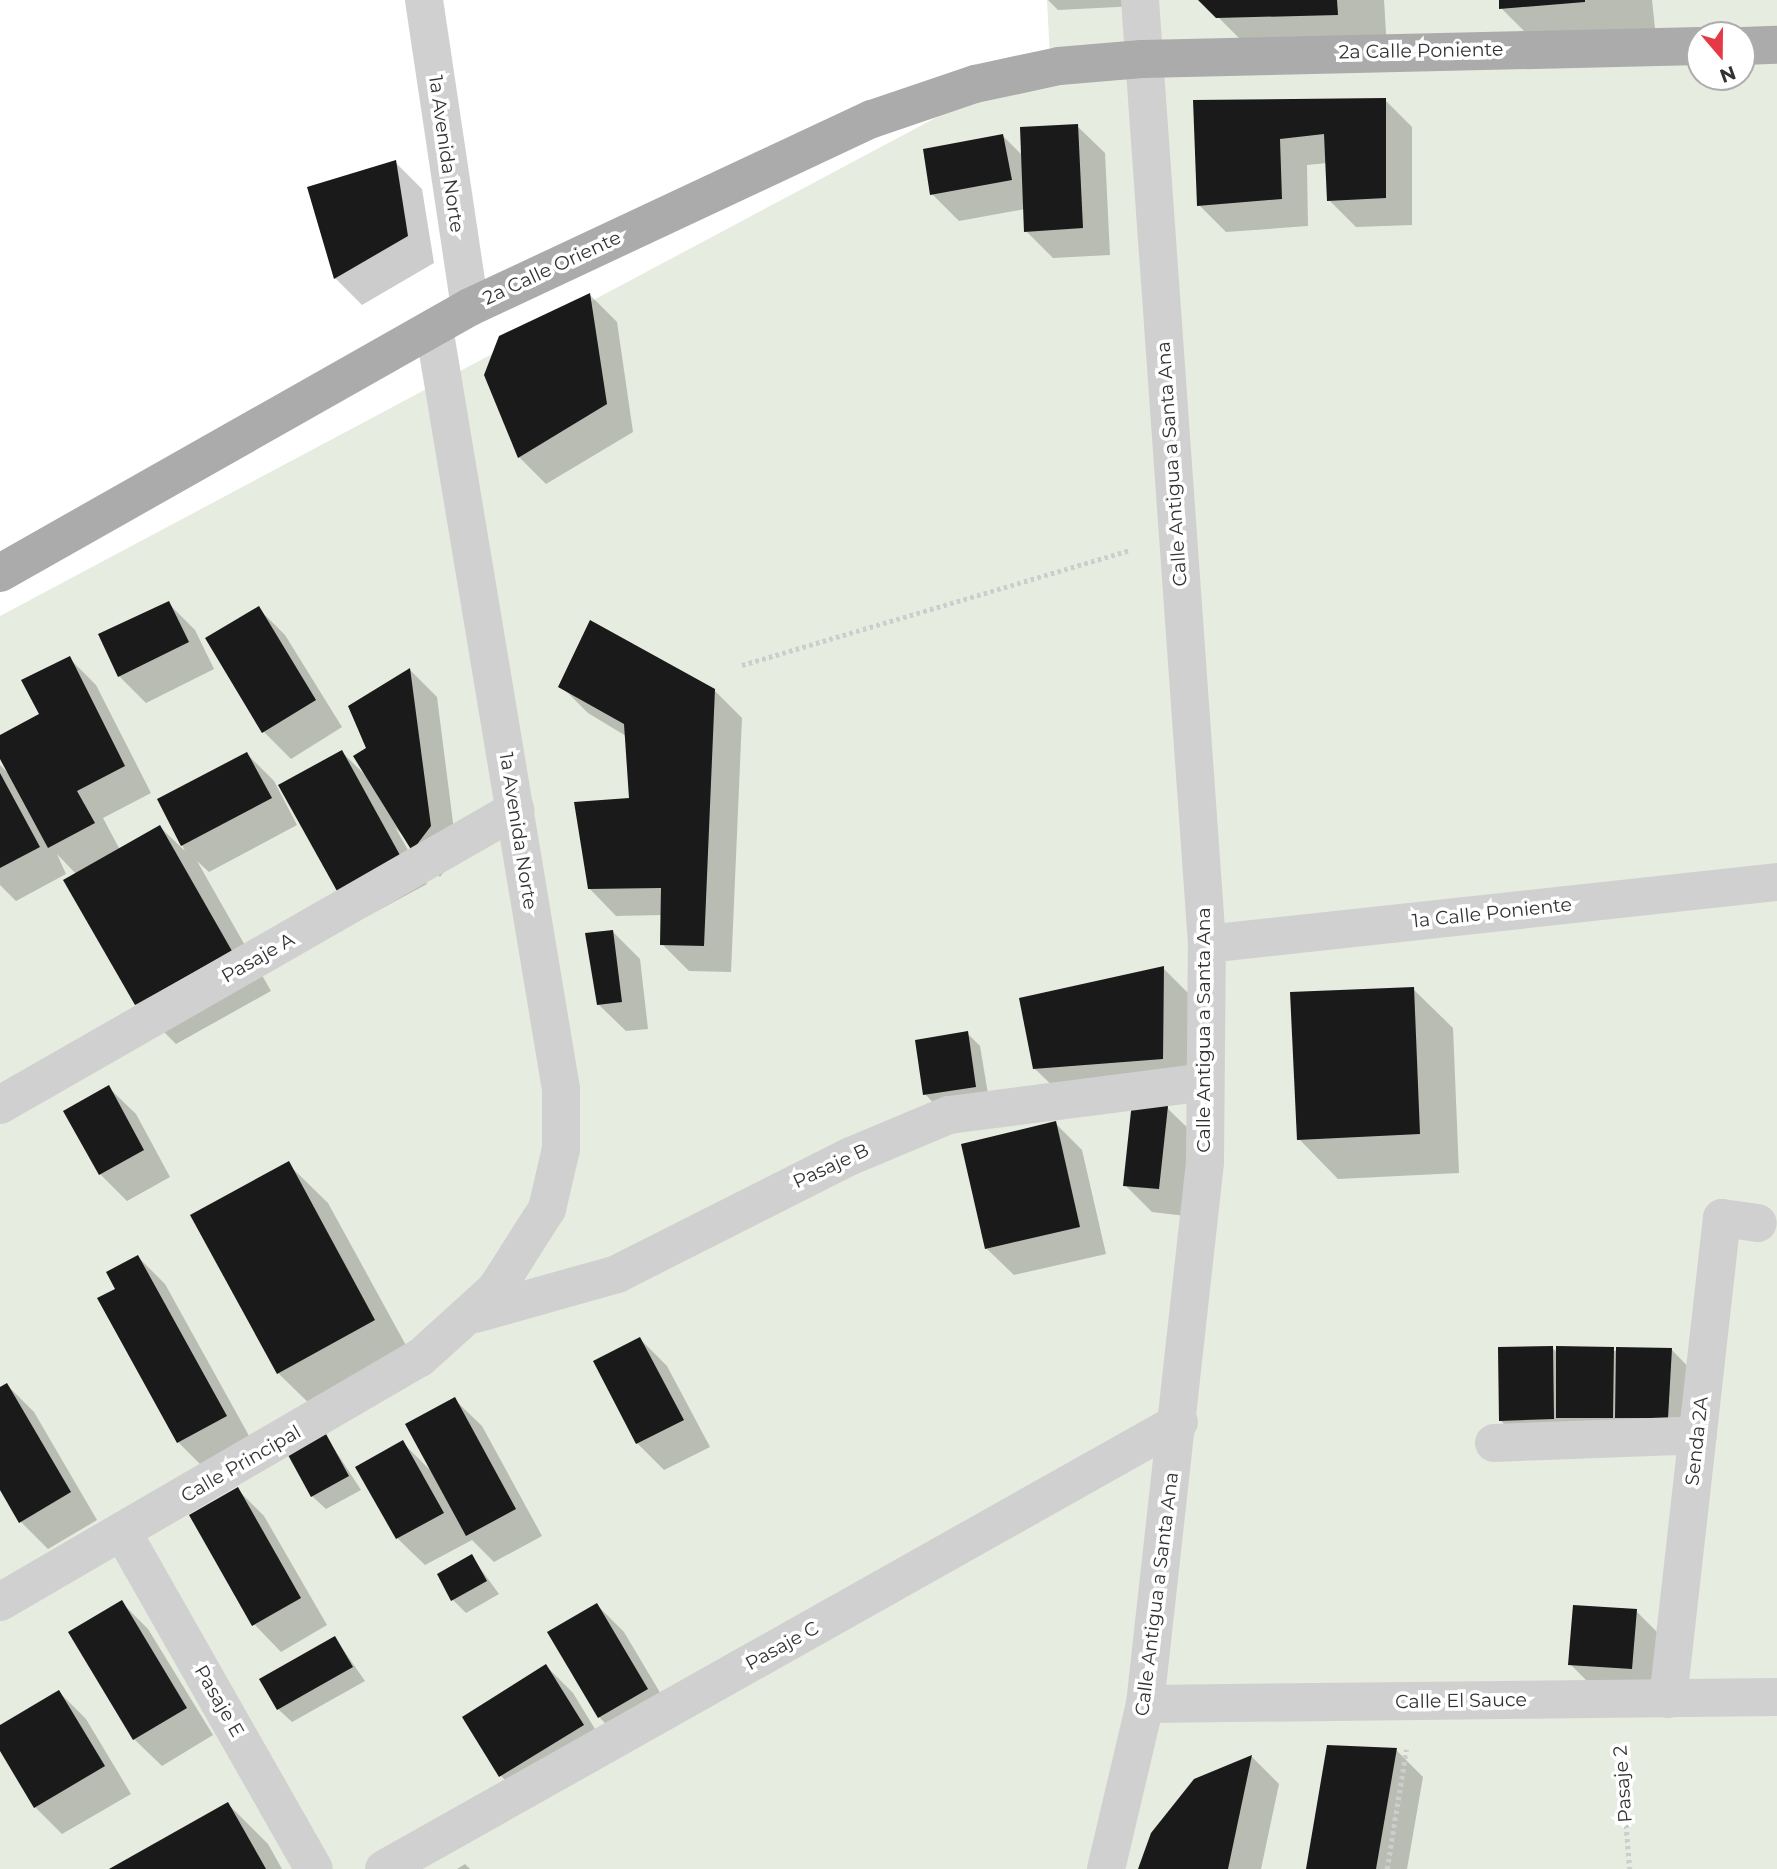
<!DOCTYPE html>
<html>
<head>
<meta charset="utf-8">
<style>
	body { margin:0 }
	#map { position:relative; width:1777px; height:1869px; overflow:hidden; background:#fff; font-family:Montserrat,sans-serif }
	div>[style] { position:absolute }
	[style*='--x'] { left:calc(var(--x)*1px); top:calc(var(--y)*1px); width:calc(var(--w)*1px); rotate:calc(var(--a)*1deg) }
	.green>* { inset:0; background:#e6ecdf }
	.shadow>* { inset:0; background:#0003 }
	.building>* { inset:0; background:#1a1a1a }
	.path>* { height:4.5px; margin-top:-2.25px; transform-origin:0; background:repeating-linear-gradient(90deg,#cdcdcd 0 3.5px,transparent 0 7px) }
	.minor>* { height:38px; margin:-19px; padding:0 19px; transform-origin:19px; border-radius:19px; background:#d0d0d0 }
	.major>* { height:38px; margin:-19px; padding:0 19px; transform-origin:19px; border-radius:19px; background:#ababab }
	span { translate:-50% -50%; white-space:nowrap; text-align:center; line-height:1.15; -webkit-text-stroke:7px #fff; paint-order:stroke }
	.street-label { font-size:19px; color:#333 }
	.north { position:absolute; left:1686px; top:21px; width:70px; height:70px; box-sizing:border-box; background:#fff; border:2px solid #adadad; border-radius:50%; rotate:160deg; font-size:19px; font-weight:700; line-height:28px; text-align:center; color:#333 }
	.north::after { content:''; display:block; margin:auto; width:24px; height:32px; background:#e63946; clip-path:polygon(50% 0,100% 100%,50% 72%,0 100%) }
</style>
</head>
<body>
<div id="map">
	<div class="green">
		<i style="clip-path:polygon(evenodd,1047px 0,1777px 0,1777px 1869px,0 1869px,0 616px,1050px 57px,1047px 0,1700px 35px,1742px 35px,1742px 77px,1700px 77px,1700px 35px)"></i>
	</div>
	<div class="shadow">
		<i style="clip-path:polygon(1048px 0,1137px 0,1137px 6px,1058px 10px)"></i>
		<i style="clip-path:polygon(1201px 0,1384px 0,1388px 66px,1269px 68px)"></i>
		<i style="clip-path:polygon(1500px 0,1652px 0,1656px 38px,1541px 48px,1501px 8px)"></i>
		<i style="clip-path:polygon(1385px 100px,1412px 127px,1412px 225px,1356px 227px,1329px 200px,1327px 163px,1307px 165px,1308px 226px,1226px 232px,1199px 205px,1195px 102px)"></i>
		<i style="clip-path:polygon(1077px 126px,1105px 153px,1110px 255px,1053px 258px,1026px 231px,1025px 209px,959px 221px,932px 194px,1003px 136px,1023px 156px)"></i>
		<i style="clip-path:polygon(395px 162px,422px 189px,434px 263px,362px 305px,335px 278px)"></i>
		<i style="clip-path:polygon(590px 295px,617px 322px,633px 432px,546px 484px,519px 457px)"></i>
		<i style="clip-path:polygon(168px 603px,195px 630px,214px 669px,146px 703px,119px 676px)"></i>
		<i style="clip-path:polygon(258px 608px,285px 635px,342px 727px,291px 759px,264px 732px)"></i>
		<i style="clip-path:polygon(69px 658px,96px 685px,151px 793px,103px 818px,120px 850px,160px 827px,185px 851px,159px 800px,247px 754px,274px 781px,297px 825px,209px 872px,197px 861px,271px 991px,176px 1044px,136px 1004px,76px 874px,57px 854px,66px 874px,16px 901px,0 885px,0 765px,8px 773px,0 737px,41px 715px)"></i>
		<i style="clip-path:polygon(410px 670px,437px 697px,457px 854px,440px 877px,395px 827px,427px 884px,366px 917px,342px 752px,366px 776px,368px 749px)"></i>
		<i style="clip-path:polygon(561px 686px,714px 690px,742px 718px,731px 972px,689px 971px,662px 944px,662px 915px,616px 916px,589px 888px,631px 799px,626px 736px,588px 713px)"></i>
		<i style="clip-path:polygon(613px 932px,640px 959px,648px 1029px,626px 1031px,598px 1004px)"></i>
		<i style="clip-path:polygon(1163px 968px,1190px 995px,1189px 1086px,1062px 1095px,1034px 1068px)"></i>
		<i style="clip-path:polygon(1413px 989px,1453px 1028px,1459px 1173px,1338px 1179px,1299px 1139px)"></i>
		<i style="clip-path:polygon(967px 1033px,980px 1046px,989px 1100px,938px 1108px,925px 1094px)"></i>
		<i style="clip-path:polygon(108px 1087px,136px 1114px,170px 1177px,127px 1201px,100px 1174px)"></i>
		<i style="clip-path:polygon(1167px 1108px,1195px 1135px,1186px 1216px,1152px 1212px,1125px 1185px)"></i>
		<i style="clip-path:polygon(1055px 1123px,1082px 1150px,1106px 1254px,1014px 1275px,986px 1248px)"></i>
		<i style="clip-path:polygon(288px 1164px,328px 1203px,414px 1360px,318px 1412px,278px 1373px)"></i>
		<i style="clip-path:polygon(138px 1257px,165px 1284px,253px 1443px,205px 1469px,178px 1442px,117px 1290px)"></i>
		<i style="clip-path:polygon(640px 1339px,667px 1366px,710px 1447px,664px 1470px,637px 1443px)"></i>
		<i style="clip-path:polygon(1552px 1348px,1558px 1353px,1671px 1349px,1698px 1377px,1695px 1445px,1528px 1447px,1500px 1420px)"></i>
		<i style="clip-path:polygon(7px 1385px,34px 1412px,97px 1520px,48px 1549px,21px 1522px,0 1487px,0 1389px)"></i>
		<i style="clip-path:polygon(454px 1399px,482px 1426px,542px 1536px,494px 1562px,472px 1540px,425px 1565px,397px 1538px,358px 1468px,402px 1442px,431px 1471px)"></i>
		<i style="clip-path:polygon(326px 1436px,361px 1490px,326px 1509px,312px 1496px)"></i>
		<i style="clip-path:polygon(237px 1489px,264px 1516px,327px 1625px,281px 1652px,254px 1624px)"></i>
		<i style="clip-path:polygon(472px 1557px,499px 1594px,466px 1613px,453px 1600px)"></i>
		<i style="clip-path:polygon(121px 1602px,148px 1629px,213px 1735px,162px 1766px,134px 1739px)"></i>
		<i style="clip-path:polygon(597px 1605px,624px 1632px,674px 1716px,626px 1744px,599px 1717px)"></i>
		<i style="clip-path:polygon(1636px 1611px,1663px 1638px,1659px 1696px,1597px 1691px,1570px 1664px)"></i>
		<i style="clip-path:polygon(335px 1638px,365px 1681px,292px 1722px,278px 1709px)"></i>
		<i style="clip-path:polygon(546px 1666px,573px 1693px,609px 1752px,528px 1803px,501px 1776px,464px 1717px)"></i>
		<i style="clip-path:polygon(59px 1692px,86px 1719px,131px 1794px,62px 1834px,35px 1807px,0 1747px,0 1727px)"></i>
		<i style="clip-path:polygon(1396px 1750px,1423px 1777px,1407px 1869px,1308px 1869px)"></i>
		<i style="clip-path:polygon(1252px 1757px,1279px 1784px,1261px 1869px,1142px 1869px,1153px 1834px,1195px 1781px)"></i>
		<i style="clip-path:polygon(228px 1804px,268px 1844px,282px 1869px,112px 1869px)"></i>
		<i style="clip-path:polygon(465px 1864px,470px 1869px,457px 1869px)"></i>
	</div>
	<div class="building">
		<i style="clip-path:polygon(1198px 0,1337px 0,1338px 15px,1216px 18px)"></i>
		<i style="clip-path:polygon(1499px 0,1585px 0,1585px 2px,1499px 9px)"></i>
		<i style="clip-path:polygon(1386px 98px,1386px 198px,1327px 201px,1324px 134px,1280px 139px,1282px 199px,1197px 206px,1193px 100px)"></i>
		<i style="clip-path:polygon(1078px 124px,1083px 228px,1024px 232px,1020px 127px)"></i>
		<i style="clip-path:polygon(1003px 134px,1012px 180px,930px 195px,923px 149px)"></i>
		<i style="clip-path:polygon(396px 160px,408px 236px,334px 279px,307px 187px)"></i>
		<i style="clip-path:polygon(590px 293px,607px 404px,518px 458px,484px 375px,499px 336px)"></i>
		<i style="clip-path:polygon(169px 601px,189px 642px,118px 677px,98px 634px)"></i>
		<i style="clip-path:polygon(259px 606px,316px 700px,262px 733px,205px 638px)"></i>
		<i style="clip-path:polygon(590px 620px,715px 689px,704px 946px,660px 945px,661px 888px,588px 889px,574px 802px,629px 798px,624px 724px,558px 687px)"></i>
		<i style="clip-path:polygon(70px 656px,125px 766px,77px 791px,95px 823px,48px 848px,0 759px,0 735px,39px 714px,21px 680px)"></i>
		<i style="clip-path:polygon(410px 668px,431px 826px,412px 851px,353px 756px,366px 748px,348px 706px)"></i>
		<i style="clip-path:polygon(342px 750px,401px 857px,337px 891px,278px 785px)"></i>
		<i style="clip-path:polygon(247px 752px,272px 798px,181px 846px,157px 799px)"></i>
		<i style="clip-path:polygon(0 773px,40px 847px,0 868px)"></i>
		<i style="clip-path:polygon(160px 825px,232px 951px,135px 1005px,63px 880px)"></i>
		<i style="clip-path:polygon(613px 930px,622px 1002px,597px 1005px,585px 933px)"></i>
		<i style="clip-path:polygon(1164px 966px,1163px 1059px,1033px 1069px,1019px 998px)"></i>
		<i style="clip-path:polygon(1414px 987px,1420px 1134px,1297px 1140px,1290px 992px)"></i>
		<i style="clip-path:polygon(968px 1031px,976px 1087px,923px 1095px,915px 1040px)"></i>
		<i style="clip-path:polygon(109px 1085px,144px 1150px,99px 1175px,63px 1111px)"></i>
		<i style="clip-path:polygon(1132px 1102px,1168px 1106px,1159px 1189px,1123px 1186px)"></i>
		<i style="clip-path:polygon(1056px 1121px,1080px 1227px,985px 1249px,961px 1144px)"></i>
		<i style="clip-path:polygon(289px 1161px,375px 1320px,277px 1374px,190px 1215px)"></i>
		<i style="clip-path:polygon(138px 1255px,227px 1416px,177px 1443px,97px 1298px,115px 1289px,106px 1272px)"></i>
		<i style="clip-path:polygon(640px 1337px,684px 1420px,636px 1444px,593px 1361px)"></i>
		<i style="clip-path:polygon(1553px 1346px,1554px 1419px,1499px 1421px,1498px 1347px)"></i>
		<i style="clip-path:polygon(1556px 1346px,1614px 1347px,1613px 1418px,1556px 1418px)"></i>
		<i style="clip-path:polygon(1616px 1347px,1672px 1348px,1668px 1418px,1615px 1418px)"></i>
		<i style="clip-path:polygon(7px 1383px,71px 1492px,19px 1523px,0 1490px,0 1387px)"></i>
		<i style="clip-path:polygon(455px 1397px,516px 1509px,466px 1536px,405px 1424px)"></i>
		<i style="clip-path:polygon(326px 1434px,349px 1476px,311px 1497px,288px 1455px)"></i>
		<i style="clip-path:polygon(403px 1440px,444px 1513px,396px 1539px,355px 1467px)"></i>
		<i style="clip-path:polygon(238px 1487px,301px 1598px,252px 1626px,189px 1515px)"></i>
		<i style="clip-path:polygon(472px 1554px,487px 1581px,451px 1601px,437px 1574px)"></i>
		<i style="clip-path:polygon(122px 1600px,187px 1708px,133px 1740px,68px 1632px)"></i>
		<i style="clip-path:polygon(597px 1603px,648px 1689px,598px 1718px,547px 1632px)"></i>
		<i style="clip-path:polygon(1573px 1605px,1637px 1609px,1632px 1669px,1568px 1665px)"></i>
		<i style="clip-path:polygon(335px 1636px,353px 1667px,277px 1710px,259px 1679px)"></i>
		<i style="clip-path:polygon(546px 1664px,584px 1725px,499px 1777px,462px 1717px)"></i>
		<i style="clip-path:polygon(59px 1690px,105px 1766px,34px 1808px,0 1751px,0 1725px)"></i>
		<i style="clip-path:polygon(1327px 1745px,1397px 1748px,1376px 1869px,1306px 1869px)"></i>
		<i style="clip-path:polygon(1252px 1755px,1228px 1869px,1138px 1869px,1151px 1833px,1194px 1779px)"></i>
		<i style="clip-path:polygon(228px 1802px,266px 1869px,109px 1869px)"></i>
	</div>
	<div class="path">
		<i style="--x:742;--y:665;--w:405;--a:-16.5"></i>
		<i style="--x:1620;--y:1748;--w:121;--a:85.3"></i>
		<i style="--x:1387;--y:1869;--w:121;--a:-80.9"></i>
	</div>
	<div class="minor">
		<i style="--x:424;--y:0;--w:310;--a:81.5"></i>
		<i style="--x:1207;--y:944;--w:573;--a:-6.21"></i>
		<i style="--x:0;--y:1105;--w:594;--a:-29.8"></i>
		<i style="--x:475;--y:1314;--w:148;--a:-15.7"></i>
		<i style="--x:617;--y:1274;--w:262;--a:-26.8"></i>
		<i style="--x:851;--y:1156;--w:106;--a:-22.7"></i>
		<i style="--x:949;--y:1115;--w:258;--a:-7.3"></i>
		<i style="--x:1494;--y:1443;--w:204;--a:-2.2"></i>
		<i style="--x:123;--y:1533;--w:386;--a:60.4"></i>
		<i style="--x:0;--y:1602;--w:486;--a:-30.2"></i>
		<i style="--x:420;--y:1358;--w:103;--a:-42.2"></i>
		<i style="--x:496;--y:1289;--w:95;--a:-57.5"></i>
		<i style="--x:547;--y:1209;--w:62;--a:-76.9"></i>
		<i style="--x:561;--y:1149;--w:60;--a:-90"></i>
		<i style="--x:561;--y:1089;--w:772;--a:-99.47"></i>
		<i style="--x:1668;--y:1699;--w:484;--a:-83.6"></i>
		<i style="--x:1722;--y:1218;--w:36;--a:8"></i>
		<i style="--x:1145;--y:1704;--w:632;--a:-0.63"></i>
		<i style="--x:384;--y:1869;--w:912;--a:-29.35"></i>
		<i style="--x:1106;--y:1869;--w:170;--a:-76.7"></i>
		<i style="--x:1145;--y:1704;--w:545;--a:-83.68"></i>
		<i style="--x:1205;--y:1162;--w:218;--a:-89.5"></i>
		<i style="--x:1207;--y:944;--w:946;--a:-94.06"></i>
	</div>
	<div class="major">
		<i style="--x:1742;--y:46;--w:35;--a:-2"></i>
		<i style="--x:0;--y:573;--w:540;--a:-29.51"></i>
		<i style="--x:470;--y:307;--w:444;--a:-25.1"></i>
		<i style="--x:872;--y:119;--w:109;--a:-18.8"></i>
		<i style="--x:975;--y:84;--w:86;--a:-12.1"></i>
		<i style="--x:1059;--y:66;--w:83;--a:-4.8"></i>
		<i style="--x:1142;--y:59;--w:558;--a:-1.33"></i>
	</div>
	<div class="street-label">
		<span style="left:1421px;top:51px;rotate:-1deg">2a Calle Poniente</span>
		<span style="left:446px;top:154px;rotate:82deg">1a Avenida Norte</span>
		<span style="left:552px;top:268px;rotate:-25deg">2a Calle Oriente</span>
		<span style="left:1172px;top:464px;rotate:-94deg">Calle Antigua a Santa Ana</span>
		<span style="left:518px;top:831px;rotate:81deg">1a Avenida Norte</span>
		<span style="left:1492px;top:913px;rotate:-6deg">1a Calle Poniente</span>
		<span style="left:258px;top:958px;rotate:-30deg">Pasaje A</span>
		<span style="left:1204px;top:1030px;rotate:-90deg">Calle Antigua a Santa Ana</span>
		<span style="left:831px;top:1166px;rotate:-25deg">Pasaje B</span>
		<span style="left:1697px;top:1441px;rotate:-84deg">Senda 2A</span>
		<span style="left:241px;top:1464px;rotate:-30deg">Calle Principal</span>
		<span style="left:1157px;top:1594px;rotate:-83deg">Calle Antigua a Santa Ana</span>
		<span style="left:782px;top:1646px;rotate:-29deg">Pasaje C</span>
		<span style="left:219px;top:1701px;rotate:60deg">Pasaje E</span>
		<span style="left:1461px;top:1701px;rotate:-1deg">Calle El Sauce</span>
		<span style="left:1623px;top:1784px;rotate:-94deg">Pasaje 2</span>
	</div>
	<div class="north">N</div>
</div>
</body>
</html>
